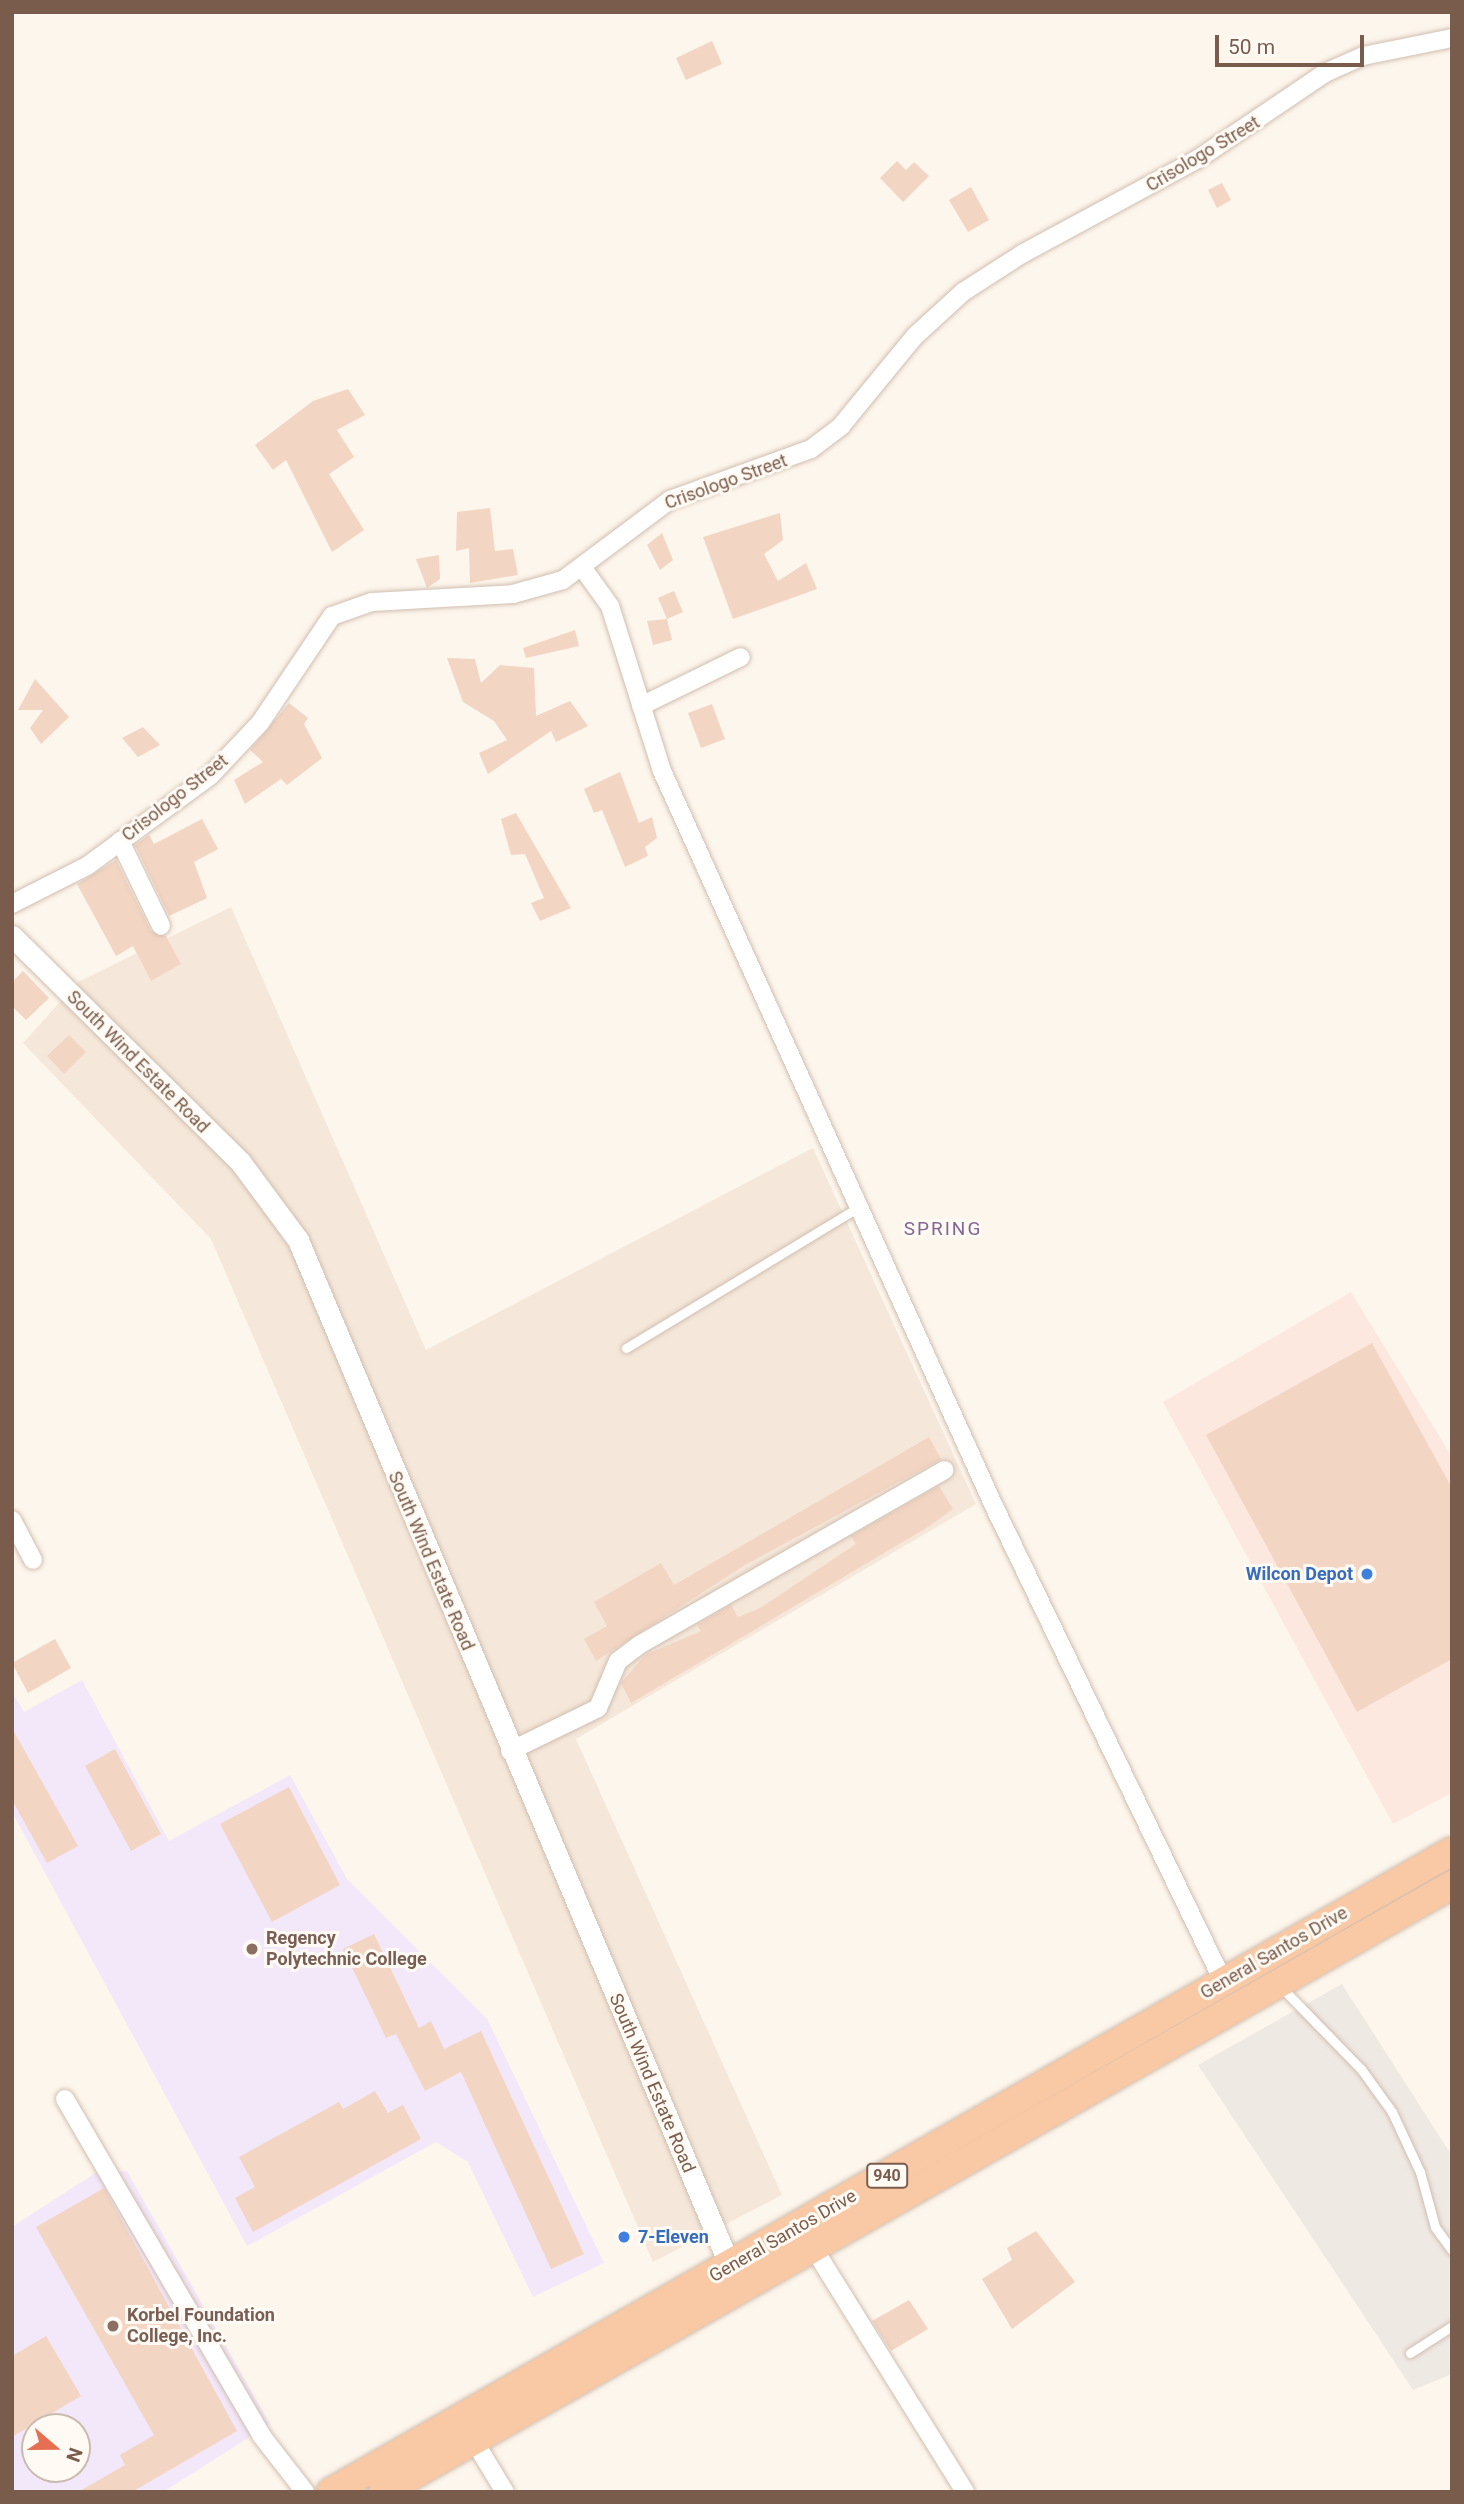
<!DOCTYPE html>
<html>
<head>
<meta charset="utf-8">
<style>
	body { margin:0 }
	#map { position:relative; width:1464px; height:2504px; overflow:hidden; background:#fdf6ec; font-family:Roboto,sans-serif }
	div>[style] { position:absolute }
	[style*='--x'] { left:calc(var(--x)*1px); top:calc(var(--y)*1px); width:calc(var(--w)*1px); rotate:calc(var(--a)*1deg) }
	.residential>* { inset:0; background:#f5e8da }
	.commercial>* { inset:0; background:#fde8e0 }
	.industrial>* { inset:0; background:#efe9e4 }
	.education>* { inset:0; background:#f3e8fa }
	.building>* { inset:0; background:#f3d5c3 }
	.roads { filter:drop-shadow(0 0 2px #d1beb0) drop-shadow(0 0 2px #d1beb0) }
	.service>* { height:9px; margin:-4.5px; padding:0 4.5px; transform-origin:4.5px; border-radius:4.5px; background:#fff }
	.minor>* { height:18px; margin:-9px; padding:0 9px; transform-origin:9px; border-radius:9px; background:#fff }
	.tertiary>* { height:21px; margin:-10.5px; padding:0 10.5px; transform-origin:10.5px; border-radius:10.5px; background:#fff }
	.trunk>* { height:28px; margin:-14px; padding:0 14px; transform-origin:14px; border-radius:14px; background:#f9c8a4 }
	.dots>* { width:19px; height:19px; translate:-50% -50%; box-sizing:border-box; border:4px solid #fffaf3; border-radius:50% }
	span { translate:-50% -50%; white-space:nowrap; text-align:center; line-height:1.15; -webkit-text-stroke:6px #fffaf3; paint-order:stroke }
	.shield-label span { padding:2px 5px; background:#fffaf3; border:2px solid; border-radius:5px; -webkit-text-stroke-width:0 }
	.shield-label { font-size:16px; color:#7a5c4d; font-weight:700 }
	.street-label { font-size:18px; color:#7a5c4d }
	.shop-label { font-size:18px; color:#366cbe; font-weight:700 }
	.right { translate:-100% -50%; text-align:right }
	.left { translate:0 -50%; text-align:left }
	.education-label { font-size:18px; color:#785e54; font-weight:700 }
	.neighbourhood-label { font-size:19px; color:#846695; letter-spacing:2px }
	.frame { position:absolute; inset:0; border:14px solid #7a5c4d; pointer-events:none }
	.north { position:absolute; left:21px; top:2413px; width:70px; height:70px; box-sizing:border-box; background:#fffaf3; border:2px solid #cabbb1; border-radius:50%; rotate:110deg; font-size:19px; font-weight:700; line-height:28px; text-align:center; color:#7a5c4d }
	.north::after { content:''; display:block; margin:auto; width:24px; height:32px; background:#e76f51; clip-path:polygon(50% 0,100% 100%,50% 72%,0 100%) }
	.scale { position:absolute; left:1215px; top:35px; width:149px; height:32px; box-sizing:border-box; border:4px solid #7a5c4d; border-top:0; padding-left:9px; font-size:21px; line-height:24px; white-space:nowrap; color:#7a5c4d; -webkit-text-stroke:5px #fffaf3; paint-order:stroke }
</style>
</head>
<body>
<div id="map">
	<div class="residential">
		<i style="clip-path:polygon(231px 907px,426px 1350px,813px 1148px,976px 1504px,576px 1739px,782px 2195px,653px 2262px,211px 1239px,23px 1043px,78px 982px)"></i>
	</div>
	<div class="commercial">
		<i style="clip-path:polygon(1351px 1292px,1452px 1457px,1452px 1793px,1393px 1824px,1163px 1402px)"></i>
	</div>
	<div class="industrial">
		<i style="clip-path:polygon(1342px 1984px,1452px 2156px,1452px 2374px,1413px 2390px,1198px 2065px)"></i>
	</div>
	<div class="education">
		<i style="clip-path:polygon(82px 1680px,169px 1841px,290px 1775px,347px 1879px,487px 2019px,604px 2263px,533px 2297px,468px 2162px,436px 2142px,247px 2246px,12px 1812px,12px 1692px,24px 1712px)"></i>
		<i style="clip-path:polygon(evenodd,127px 2171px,270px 2424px,163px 2492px,12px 2492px,12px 2227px,95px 2173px,127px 2171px,35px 2427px,77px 2427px,77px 2469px,35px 2469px,35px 2427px)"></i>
	</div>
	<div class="building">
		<i style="clip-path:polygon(712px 41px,722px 64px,686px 80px,676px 58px)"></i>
		<i style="clip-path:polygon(897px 161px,906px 170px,914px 162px,929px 176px,903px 202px,880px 178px)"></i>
		<i style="clip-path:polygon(1222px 183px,1231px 200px,1217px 208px,1208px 190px)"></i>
		<i style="clip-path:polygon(971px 187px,989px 220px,968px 232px,949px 200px)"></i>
		<i style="clip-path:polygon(348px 389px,365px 415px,337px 430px,354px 457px,329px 474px,364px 530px,332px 552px,286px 460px,273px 470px,255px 445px,313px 401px)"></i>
		<i style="clip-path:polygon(490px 508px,495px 551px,513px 549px,518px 575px,470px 583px,469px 548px,456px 551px,457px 512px)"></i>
		<i style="clip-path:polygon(780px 513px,783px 540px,764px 554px,778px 581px,806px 563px,817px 589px,733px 619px,703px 537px)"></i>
		<i style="clip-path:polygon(662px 533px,673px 560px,660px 570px,647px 545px)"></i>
		<i style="clip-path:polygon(439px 555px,440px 579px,427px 588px,416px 559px)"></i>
		<i style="clip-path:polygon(674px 591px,683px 612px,667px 619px,658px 598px)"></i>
		<i style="clip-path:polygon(667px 619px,672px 640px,653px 645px,647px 621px)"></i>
		<i style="clip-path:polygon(575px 630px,579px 646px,526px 658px,523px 648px)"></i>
		<i style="clip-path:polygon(447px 658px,475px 659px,481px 683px,500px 665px,534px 668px,536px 716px,570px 701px,588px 726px,556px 742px,551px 731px,488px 774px,479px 753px,507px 740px,494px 721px,463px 702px)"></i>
		<i style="clip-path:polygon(35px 679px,69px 717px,41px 744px,30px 728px,43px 710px,18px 710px)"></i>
		<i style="clip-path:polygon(289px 703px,308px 718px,304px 724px,322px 758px,287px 785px,281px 779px,245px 804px,234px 780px,263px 762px,250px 750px)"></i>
		<i style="clip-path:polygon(712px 704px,725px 739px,701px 748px,688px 713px)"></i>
		<i style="clip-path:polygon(143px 727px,160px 745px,138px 757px,122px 738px)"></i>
		<i style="clip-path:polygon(620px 772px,639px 823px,652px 817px,657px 838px,645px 847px,648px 856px,625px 867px,602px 810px,594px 813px,584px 789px)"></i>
		<i style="clip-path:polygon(516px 813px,571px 908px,540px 921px,531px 903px,544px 898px,525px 854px,511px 855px,501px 819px)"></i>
		<i style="clip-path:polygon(202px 819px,218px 849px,194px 862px,207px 898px,169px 916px,135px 845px,149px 835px,154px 844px)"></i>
		<i style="clip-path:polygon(116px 860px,151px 931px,166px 936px,181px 964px,151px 981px,133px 946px,116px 956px,77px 884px)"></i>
		<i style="clip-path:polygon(23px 971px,49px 998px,26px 1020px,12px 1006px,12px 982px)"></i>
		<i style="clip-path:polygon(69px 1035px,86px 1052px,64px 1074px,47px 1056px)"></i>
		<i style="clip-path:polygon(1372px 1343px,1452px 1488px,1452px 1659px,1357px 1712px,1206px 1435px)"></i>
		<i style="clip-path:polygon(929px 1437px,941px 1459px,745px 1565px,596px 1661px,584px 1639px,607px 1626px,594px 1602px,661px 1563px,674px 1585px)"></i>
		<i style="clip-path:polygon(939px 1486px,953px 1509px,928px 1527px,631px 1703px,621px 1683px,645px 1655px,701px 1631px,697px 1625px,731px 1605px,738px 1617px,760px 1608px,856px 1544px,851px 1536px)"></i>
		<i style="clip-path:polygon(55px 1639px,71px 1668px,28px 1693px,12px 1663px)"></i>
		<i style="clip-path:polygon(12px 1728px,78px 1846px,47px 1863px,12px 1800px)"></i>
		<i style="clip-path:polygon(115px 1749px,161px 1834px,131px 1851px,85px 1766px)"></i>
		<i style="clip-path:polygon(289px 1787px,340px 1885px,272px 1922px,220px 1824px)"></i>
		<i style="clip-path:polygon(374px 1934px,419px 2028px,431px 2021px,444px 2049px,481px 2031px,584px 2254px,551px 2269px,461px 2072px,425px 2091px,396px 2034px,386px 2038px,343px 1949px)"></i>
		<i style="clip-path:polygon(375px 2091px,388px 2113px,403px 2105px,421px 2139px,253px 2232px,235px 2198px,255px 2187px,239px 2157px,339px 2102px,343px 2109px)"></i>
		<i style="clip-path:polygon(104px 2188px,237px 2431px,132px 2492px,78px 2492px,125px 2465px,120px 2455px,154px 2435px,36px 2227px)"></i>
		<i style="clip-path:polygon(1036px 2231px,1075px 2282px,1012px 2329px,982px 2279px,1012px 2260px,1007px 2248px)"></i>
		<i style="clip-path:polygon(909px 2300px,928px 2329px,891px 2351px,872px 2321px)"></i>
		<i style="clip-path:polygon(46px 2336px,81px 2396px,12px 2437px,12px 2356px)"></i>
	</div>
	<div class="roads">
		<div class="service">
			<i style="--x:626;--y:1348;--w:272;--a:-31.2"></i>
			<i style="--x:1280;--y:1986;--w:116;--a:45.7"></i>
			<i style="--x:1361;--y:2069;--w:53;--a:54.2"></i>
			<i style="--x:1392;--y:2112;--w:66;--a:65"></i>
			<i style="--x:1420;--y:2172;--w:57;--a:74.7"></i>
			<i style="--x:1435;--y:2227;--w:29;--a:54"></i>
			<i style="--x:1410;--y:2353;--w:50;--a:-32.7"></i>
		</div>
		<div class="minor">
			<i style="--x:582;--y:567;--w:48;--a:54.3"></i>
			<i style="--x:610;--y:606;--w:173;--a:72.5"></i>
			<i style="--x:662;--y:771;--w:802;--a:65.7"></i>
			<i style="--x:992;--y:1502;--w:532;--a:64.25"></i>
			<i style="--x:641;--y:706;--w:111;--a:-26.1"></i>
			<i style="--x:120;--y:841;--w:94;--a:64.2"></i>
			<i style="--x:12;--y:904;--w:84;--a:-26.9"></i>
			<i style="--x:87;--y:866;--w:152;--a:-36.2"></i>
			<i style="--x:210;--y:776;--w:73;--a:-46.7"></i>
			<i style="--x:260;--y:723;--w:129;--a:-56.1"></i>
			<i style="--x:332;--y:616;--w:42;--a:-19.3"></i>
			<i style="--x:372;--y:602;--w:141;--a:-3.2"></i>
			<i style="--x:513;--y:594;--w:52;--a:-15.6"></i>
			<i style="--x:563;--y:580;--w:134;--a:-36.8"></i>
			<i style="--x:670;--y:500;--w:150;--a:-19.9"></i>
			<i style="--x:811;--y:449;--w:38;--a:-37"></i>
			<i style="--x:841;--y:426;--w:117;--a:-50.6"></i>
			<i style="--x:915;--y:336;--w:65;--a:-42.5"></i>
			<i style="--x:963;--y:292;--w:70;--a:-32.8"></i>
			<i style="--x:1022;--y:254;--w:200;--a:-28.4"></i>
			<i style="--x:1198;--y:159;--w:153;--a:-34.1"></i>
			<i style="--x:1325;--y:73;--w:42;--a:-24.1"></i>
			<i style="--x:1363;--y:56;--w:91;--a:-11.4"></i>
			<i style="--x:12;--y:1520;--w:45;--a:62.3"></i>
			<i style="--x:510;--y:1751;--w:98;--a:-26"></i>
			<i style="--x:598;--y:1708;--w:51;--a:-66.9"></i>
			<i style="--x:618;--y:1661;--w:26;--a:-37"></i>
			<i style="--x:639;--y:1645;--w:352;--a:-29.8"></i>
			<i style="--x:65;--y:2099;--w:389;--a:59.7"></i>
			<i style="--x:261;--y:2435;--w:72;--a:52.3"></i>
			<i style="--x:814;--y:2249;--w:286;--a:58.1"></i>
			<i style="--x:473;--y:2439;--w:62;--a:58.9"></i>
		</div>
		<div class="tertiary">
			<i style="--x:12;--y:936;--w:322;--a:44.7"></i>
			<i style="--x:241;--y:1163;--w:96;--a:53.5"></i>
			<i style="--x:298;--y:1240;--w:1113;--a:67.17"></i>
		</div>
		<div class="trunk">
			<i style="--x:331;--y:2492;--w:1291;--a:-29.76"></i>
			<i style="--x:383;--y:2492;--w:1229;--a:-29.59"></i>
		</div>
	</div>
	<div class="dots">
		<i style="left:1367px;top:1574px;background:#3f7fe0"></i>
		<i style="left:252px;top:1949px;background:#8d6e63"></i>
		<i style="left:624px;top:2237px;background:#3f7fe0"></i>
		<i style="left:113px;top:2326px;background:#8d6e63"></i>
	</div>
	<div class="shield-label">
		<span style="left:887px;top:2176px">940</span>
	</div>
	<div class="street-label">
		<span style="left:1203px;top:154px;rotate:-31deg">Crisologo Street</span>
		<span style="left:726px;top:482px;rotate:-20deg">Crisologo Street</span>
		<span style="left:175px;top:798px;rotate:-38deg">Crisologo Street</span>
		<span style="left:138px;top:1062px;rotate:45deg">South Wind Estate Road</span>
		<span style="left:431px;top:1561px;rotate:67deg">South Wind Estate Road</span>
		<span style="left:1274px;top:1953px;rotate:-30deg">General Santos Drive</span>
		<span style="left:652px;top:2083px;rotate:67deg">South Wind Estate Road</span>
		<span style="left:783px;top:2236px;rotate:-30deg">General Santos Drive</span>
	</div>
	<div class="shop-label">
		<span class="right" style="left:1353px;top:1574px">Wilcon Depot</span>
		<span class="left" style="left:638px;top:2237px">7-Eleven</span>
	</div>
	<div class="education-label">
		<span class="left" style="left:266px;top:1949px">Regency<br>Polytechnic College</span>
		<span class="left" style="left:127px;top:2326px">Korbel Foundation<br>College, Inc.</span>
	</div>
	<div class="neighbourhood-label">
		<span style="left:943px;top:1229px">SPRING</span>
	</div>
	<div class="frame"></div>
	<div class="north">N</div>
	<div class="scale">50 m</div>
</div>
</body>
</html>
